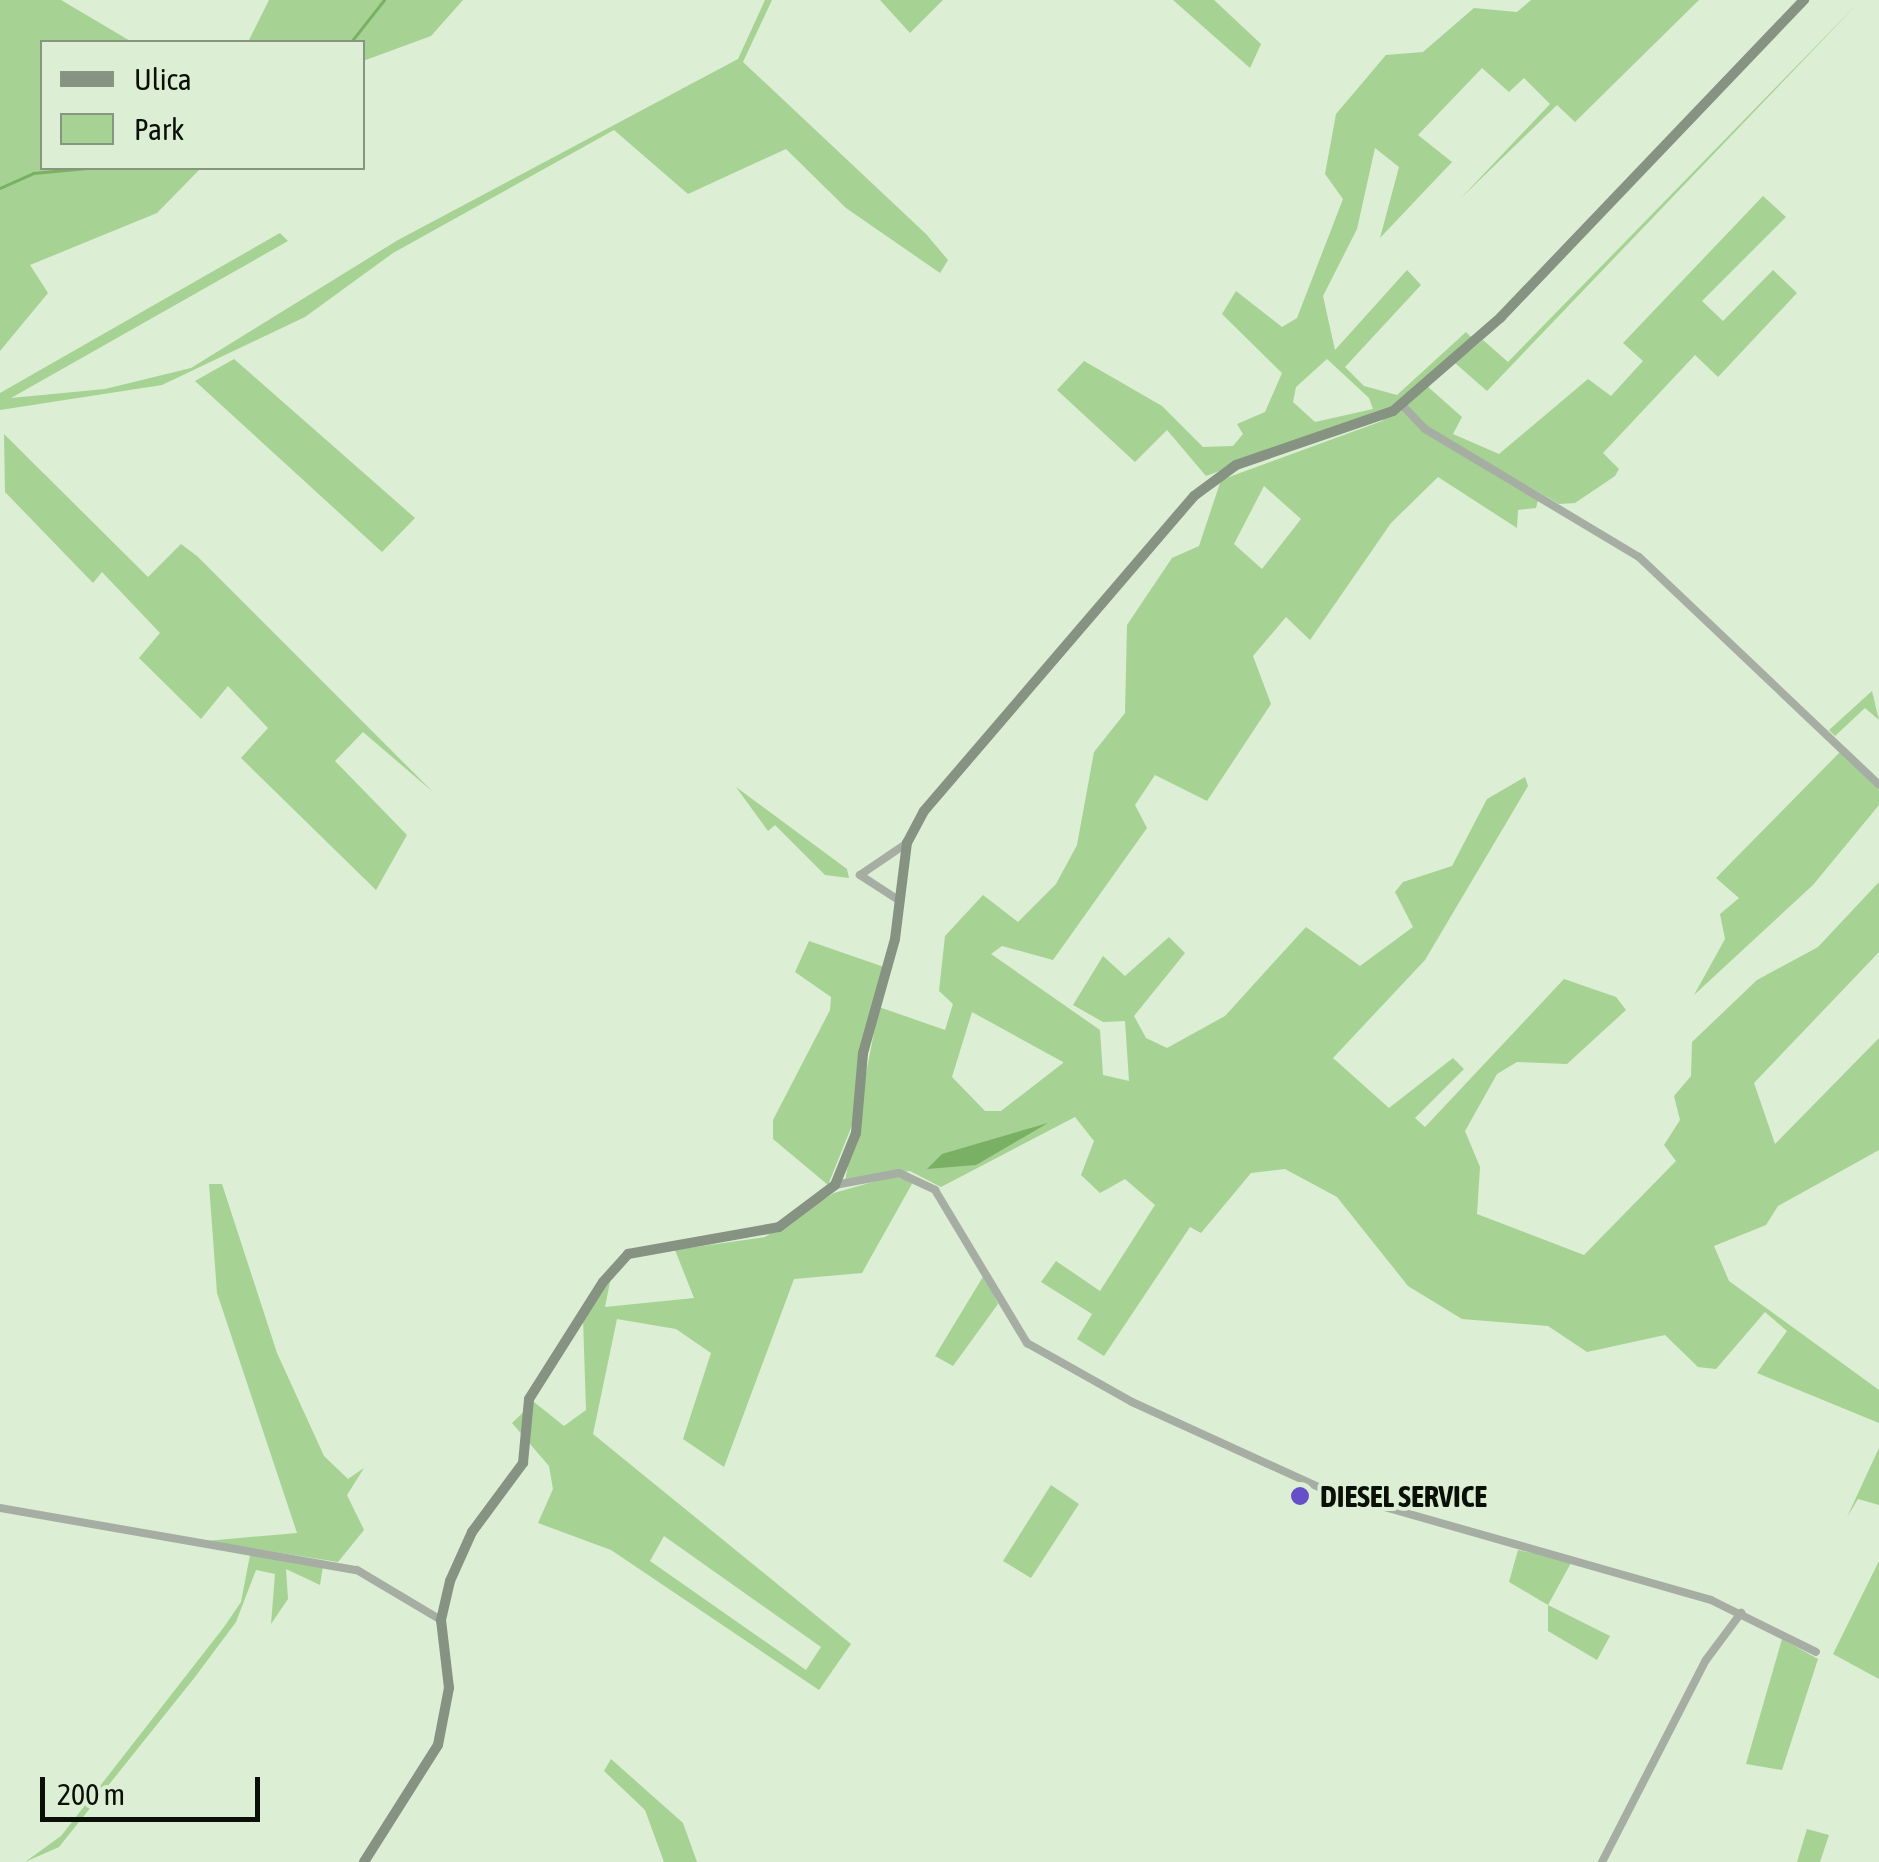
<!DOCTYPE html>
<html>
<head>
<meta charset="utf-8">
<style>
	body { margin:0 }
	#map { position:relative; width:1879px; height:1862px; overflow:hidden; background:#dceed4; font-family:"Asap Condensed",sans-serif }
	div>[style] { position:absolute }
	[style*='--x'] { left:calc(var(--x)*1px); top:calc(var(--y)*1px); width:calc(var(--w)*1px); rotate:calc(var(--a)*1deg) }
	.green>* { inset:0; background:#a6d294 }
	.water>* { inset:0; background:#7ab063 }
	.stream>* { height:2.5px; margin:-1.25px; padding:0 1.25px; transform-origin:1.25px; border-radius:1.25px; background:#7ab063 }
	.street>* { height:8px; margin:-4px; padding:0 4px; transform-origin:4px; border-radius:4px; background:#a6aea3 }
	.secondary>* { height:10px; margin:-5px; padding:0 5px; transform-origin:5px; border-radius:5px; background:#869282 }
	.dots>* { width:28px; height:28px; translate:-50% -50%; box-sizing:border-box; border:5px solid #dceed4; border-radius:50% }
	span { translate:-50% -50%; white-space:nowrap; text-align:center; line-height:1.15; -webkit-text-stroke:8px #dceed4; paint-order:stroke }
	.poi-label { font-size:30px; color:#0a1007; font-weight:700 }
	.left { translate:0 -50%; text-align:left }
	.legend { position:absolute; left:40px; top:40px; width:325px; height:130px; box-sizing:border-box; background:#dceed4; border:2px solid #889582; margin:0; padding:12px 18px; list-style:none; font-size:30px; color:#0a1007 }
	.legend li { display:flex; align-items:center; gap:20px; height:50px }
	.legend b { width:50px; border:2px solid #889582 }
	.scale { position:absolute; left:40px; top:1777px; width:220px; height:45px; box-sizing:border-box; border:5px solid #0a1007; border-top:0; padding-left:12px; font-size:30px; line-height:35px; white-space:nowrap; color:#0a1007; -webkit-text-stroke:8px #dceed4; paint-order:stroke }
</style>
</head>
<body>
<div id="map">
	<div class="green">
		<i style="clip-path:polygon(0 0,61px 0,132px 42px,42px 42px,42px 168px,201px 168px,157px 213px,30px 265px,48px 293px,0 351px)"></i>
		<i style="clip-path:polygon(269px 0,463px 0,431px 36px,363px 61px,362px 42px,248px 42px)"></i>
		<i style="clip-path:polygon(765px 0,772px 0,743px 62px,926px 234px,948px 260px,940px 273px,846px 208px,786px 149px,688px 194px,614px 130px,393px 253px,305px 317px,162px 385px,0 410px,0 393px,280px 233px,288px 241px,11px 398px,105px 389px,191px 368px,398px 240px,738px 59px)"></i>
		<i style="clip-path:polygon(880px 0,943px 0,910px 33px)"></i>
		<i style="clip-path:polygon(1173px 0,1214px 0,1261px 44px,1250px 68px)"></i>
		<i style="clip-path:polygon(evenodd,1531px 0,1699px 0,1575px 122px,1557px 105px,1461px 198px,1550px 104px,1524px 78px,1509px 92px,1482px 68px,1418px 135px,1452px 162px,1380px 238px,1399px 167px,1375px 148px,1357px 229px,1323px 296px,1335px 350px,1407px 270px,1421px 285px,1345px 367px,1364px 386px,1397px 395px,1466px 332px,1472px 338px,1388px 409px,1206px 476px,1167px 430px,1135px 462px,1057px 390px,1084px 361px,1162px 406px,1203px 447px,1233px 446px,1243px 434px,1237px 424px,1265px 412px,1282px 373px,1222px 314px,1236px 291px,1282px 327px,1297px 318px,1343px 199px,1325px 174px,1336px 114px,1386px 55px,1423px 52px,1474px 8px,1517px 12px,1531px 0,1327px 359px,1369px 398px,1373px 409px,1315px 422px,1293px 402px,1296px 387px,1327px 359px)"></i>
		<i style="clip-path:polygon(1861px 0,1487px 391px,1455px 363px,1483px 340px,1508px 362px)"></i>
		<i style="clip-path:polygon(evenodd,1763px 196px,1786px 217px,1702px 301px,1723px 321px,1773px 270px,1797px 293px,1718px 377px,1695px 355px,1603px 453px,1619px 469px,1615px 476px,1575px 503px,1559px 504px,1445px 438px,1538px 500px,1536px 508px,1518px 510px,1517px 528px,1438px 477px,1391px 523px,1310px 640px,1286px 617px,1253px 656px,1271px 704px,1207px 801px,1155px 775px,1135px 805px,1147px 828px,1053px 960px,1002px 946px,991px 954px,1100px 1030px,1103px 1075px,1129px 1081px,1125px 1021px,1103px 1022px,1073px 1005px,1103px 956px,1125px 976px,1169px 937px,1185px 953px,1134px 1016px,1146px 1038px,1167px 1048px,1225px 1016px,1306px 927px,1360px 966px,1413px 927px,1395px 892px,1403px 882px,1452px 866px,1487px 799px,1525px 777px,1528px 786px,1425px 960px,1333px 1058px,1389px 1108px,1453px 1058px,1464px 1069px,1415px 1118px,1425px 1127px,1564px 979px,1616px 997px,1626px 1010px,1567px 1064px,1517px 1062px,1497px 1074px,1465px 1131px,1480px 1167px,1477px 1214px,1584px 1255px,1676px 1161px,1664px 1145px,1680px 1120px,1674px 1096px,1691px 1076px,1692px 1042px,1757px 980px,1818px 947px,1879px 882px,1879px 952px,1754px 1083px,1775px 1144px,1879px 1038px,1879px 1150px,1778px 1206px,1766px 1225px,1714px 1246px,1729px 1281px,1879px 1390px,1879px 1423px,1757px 1373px,1787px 1331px,1765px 1312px,1716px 1369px,1698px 1367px,1665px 1335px,1587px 1352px,1548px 1326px,1462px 1319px,1408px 1286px,1337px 1197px,1285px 1169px,1251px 1173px,1201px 1233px,1190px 1227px,1104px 1356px,1077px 1339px,1092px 1314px,1041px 1282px,1056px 1261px,1100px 1291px,1155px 1205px,1125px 1179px,1100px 1193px,1081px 1175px,1094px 1141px,1075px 1117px,941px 1187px,910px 1171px,845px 1181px,879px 1007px,945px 1030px,953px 1004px,939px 991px,945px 936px,983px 895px,1018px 922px,1056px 884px,1077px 845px,1094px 752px,1125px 713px,1127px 625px,1172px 558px,1199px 546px,1221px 480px,1382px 421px,1427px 386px,1462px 417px,1453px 434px,1499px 454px,1588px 379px,1611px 396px,1643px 361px,1623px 343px,1763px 196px,1264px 486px,1301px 519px,1262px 569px,1234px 544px,1264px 486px,1763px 196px,972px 1012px,1063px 1062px,1063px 1063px,1001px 1111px,985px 1111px,952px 1077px,972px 1012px)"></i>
		<i style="clip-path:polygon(234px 359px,415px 518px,382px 552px,195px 381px)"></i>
		<i style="clip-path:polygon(4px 434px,148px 577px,181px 544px,197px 556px,433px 792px,363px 732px,335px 761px,407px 835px,376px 890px,241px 758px,268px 728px,228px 686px,201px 719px,139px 658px,160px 633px,102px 572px,93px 583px,5px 492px)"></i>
		<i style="clip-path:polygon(1872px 691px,1879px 720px,1865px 708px,1835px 736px,1829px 730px)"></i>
		<i style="clip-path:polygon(1840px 752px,1879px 790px,1879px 805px,1813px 885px,1694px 995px,1725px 939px,1720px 914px,1739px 898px,1716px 878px)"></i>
		<i style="clip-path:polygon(736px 787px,847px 869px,849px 878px,825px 875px,775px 825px,768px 831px)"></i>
		<i style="clip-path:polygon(809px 941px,884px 967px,857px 1113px,828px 1185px,773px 1139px,773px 1120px,830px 1010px,831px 997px,795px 972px)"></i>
		<i style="clip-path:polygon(evenodd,894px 1176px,913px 1182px,862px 1273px,794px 1279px,724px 1467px,683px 1439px,711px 1353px,676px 1329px,617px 1319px,593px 1434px,851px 1644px,819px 1690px,611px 1550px,538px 1523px,553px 1489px,549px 1466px,512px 1423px,534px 1402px,564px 1426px,586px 1410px,583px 1319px,611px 1277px,605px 1307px,694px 1298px,675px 1250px,765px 1237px,834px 1193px,894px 1176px,664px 1536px,821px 1647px,806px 1670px,650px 1561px,664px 1536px)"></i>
		<i style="clip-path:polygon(209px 1184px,222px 1184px,277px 1353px,324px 1456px,348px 1479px,364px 1468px,347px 1495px,364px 1530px,338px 1562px,206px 1541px,297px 1533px,217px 1293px)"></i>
		<i style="clip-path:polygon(984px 1275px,998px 1304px,953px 1366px,935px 1356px)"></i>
		<i style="clip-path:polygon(1879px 1448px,1879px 1505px,1858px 1499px,1847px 1517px)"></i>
		<i style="clip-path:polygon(1051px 1485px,1079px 1504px,1031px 1578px,1003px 1561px)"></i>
		<i style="clip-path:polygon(1518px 1550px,1572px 1561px,1548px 1605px,1610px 1636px,1597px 1660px,1548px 1631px,1548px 1605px,1509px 1582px)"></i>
		<i style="clip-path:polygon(250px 1555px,323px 1566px,320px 1585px,286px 1569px,288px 1599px,271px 1624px,275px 1574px,256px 1570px,236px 1622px,195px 1677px,59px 1847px,25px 1862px,61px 1836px,224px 1627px,241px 1602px)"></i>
		<i style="clip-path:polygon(1879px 1561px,1879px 1679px,1833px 1654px)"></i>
		<i style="clip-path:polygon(1782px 1639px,1818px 1659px,1782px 1770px,1746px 1764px)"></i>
		<i style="clip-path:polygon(611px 1759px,683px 1823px,697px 1862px,664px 1862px,645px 1810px,604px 1771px)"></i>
		<i style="clip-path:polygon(1807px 1829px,1829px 1835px,1820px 1862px,1797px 1862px)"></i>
	</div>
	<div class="water">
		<i style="clip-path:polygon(1048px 1123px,976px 1165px,927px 1169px,942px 1154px)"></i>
	</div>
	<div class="stream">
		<i style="--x:351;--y:42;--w:53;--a:-51.8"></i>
		<i style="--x:0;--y:188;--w:36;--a:-24"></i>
		<i style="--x:33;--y:173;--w:54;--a:-5.3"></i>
	</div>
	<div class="street">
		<i style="--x:1401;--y:404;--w:35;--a:46"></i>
		<i style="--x:1425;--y:429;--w:249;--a:30.9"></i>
		<i style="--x:1639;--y:557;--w:331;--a:43.5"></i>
		<i style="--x:900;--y:901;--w:48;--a:-147"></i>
		<i style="--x:860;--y:875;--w:57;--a:-34.2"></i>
		<i style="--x:835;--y:1185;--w:65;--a:-10.6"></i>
		<i style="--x:899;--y:1173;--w:40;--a:25"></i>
		<i style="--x:935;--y:1190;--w:179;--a:59"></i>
		<i style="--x:1027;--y:1343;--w:120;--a:29.3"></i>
		<i style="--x:1132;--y:1402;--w:212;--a:24.5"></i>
		<i style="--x:1325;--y:1490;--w:401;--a:15.9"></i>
		<i style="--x:1711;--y:1600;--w:117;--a:26.3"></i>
		<i style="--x:0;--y:1508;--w:362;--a:9.9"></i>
		<i style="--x:357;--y:1570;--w:98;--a:30.8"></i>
		<i style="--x:1602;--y:1862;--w:227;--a:-62.8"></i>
		<i style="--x:1706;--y:1660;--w:59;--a:-53.3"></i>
	</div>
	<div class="secondary">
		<i style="--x:364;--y:1862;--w:138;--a:-57.7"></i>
		<i style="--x:438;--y:1745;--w:58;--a:-79.1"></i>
		<i style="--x:449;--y:1688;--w:68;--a:-96.7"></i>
		<i style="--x:441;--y:1620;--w:40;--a:-77"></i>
		<i style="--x:450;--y:1581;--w:54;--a:-65.8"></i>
		<i style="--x:472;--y:1532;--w:86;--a:-53.5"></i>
		<i style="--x:523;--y:1463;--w:64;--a:-84.6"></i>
		<i style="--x:529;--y:1399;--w:138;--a:-57.7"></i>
		<i style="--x:603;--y:1282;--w:38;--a:-48"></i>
		<i style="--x:628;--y:1254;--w:153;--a:-10.1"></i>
		<i style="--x:779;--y:1227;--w:70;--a:-36.9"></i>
		<i style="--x:835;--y:1185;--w:56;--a:-68"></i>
		<i style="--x:856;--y:1133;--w:80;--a:-85"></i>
		<i style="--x:863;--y:1053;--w:118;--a:-74.3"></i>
		<i style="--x:895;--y:939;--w:97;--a:-82.9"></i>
		<i style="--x:907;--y:843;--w:36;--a:-62"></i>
		<i style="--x:924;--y:811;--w:415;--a:-49.4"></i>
		<i style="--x:1194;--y:496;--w:52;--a:-36.4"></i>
		<i style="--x:1236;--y:465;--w:166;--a:-19"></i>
		<i style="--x:1393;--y:411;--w:143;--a:-41"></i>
		<i style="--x:1501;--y:317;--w:439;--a:-46.3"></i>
	</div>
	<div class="dots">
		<i style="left:1300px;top:1496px;background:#664fc8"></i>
	</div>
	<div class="poi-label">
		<span class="left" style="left:1320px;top:1496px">DIESEL SERVICE</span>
	</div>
	<ul class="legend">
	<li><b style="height:12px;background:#869282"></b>Ulica</li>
	<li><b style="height:28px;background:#a6d294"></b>Park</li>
	</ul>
	<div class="scale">200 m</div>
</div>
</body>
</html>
